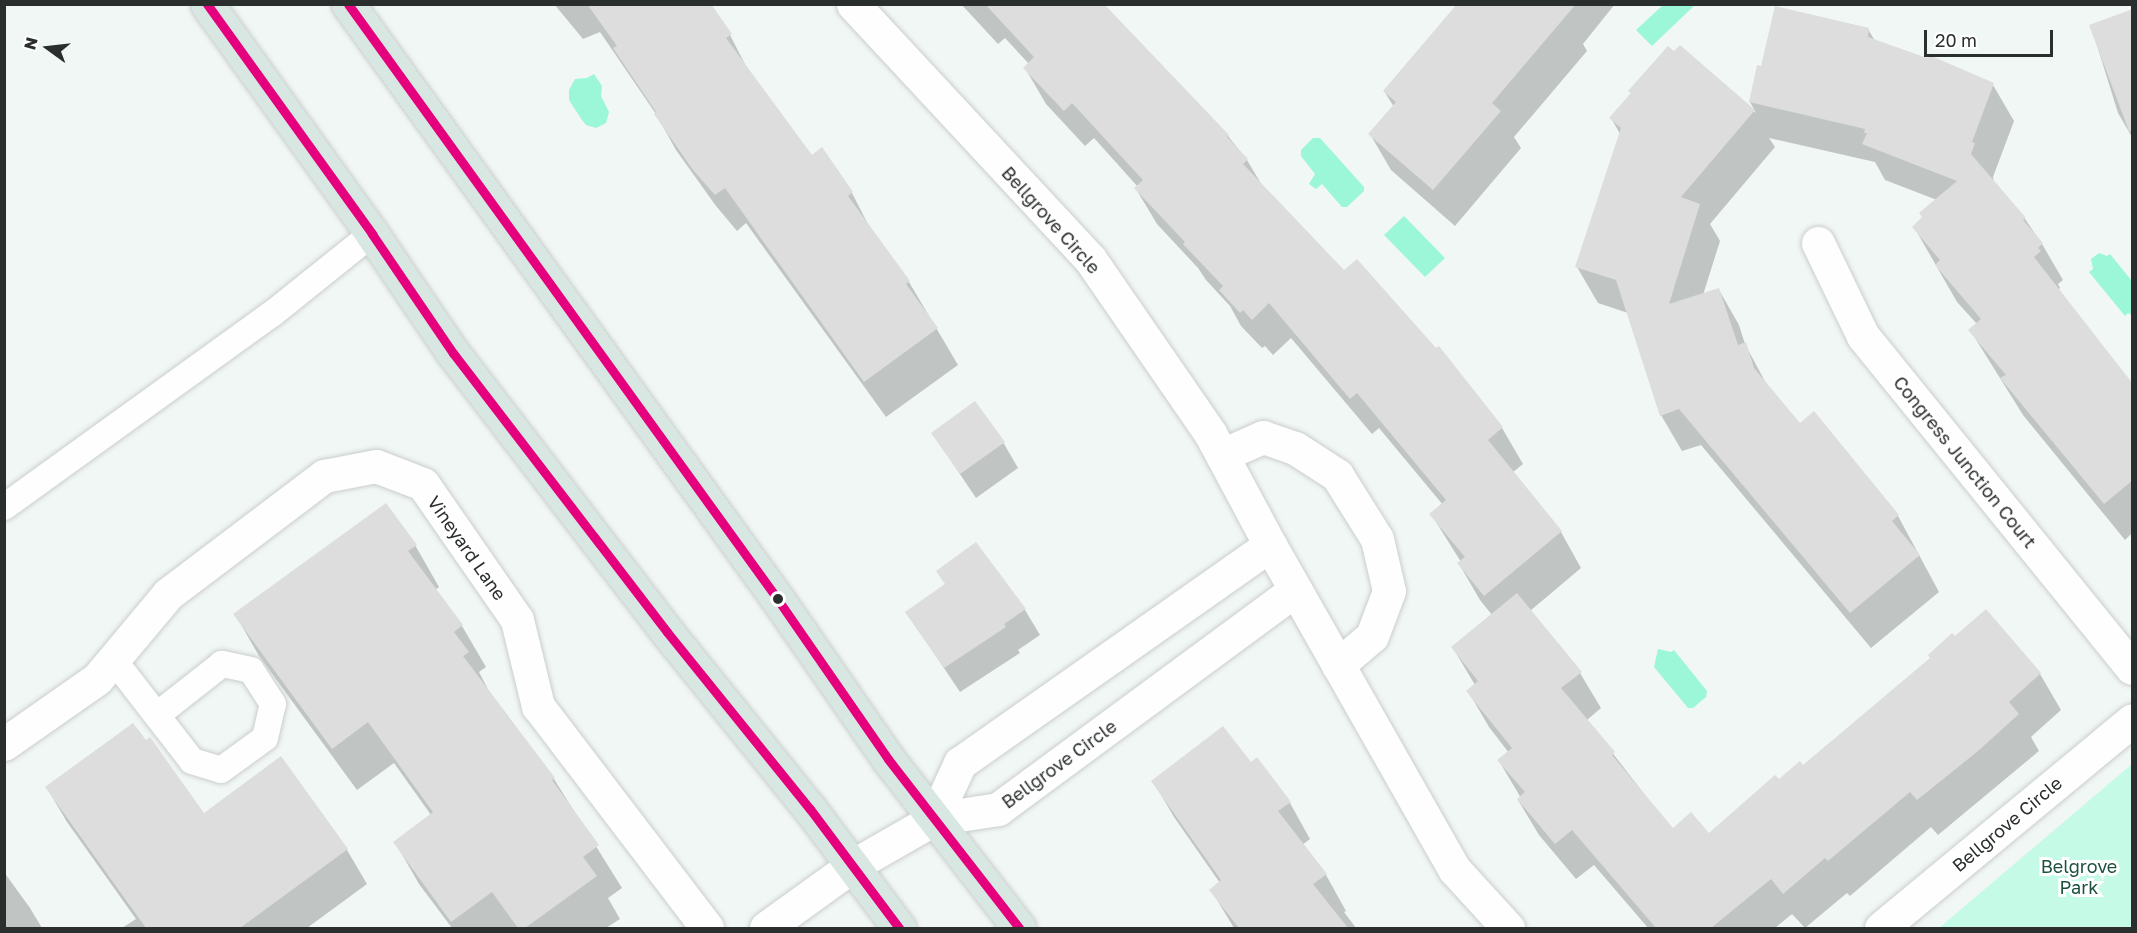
<!DOCTYPE html>
<html>
<head>
<meta charset="utf-8">
<style>
	body { margin:0 }
	#map { position:relative; width:2137px; height:933px; overflow:hidden; background:#f1f7f4; font-family:"Golos Text",sans-serif }
	div>[style] { position:absolute }
	[style*='--x'] { left:calc(var(--x)*1px); top:calc(var(--y)*1px); width:calc(var(--w)*1px); rotate:calc(var(--a)*1deg) }
	.green>* { inset:0; background:#c4fae6 }
	.water>* { inset:0; background:#9cf7d8 }
	.shadow>* { inset:0; background:#0003 }
	.building>* { inset:0; background:#dcdddc }
	.roads { filter:drop-shadow(0 0 2px #cacecc) drop-shadow(0 0 2px #cacecc) }
	.service>* { height:26px; margin:-13px; padding:0 13px; transform-origin:13px; border-radius:13px; background:#fdfefd }
	.minor>* { height:33px; margin:-16.5px; padding:0 16.5px; transform-origin:16.5px; border-radius:16.5px; background:#fdfefd }
	.trunk>* { height:33px; margin:-16.5px; padding:0 16.5px; transform-origin:16.5px; border-radius:16.5px; background:#d8e7e2 }
	.bus-1>* { height:9px; margin:-4.5px; padding:0 4.5px; transform-origin:4.5px; border-radius:4.5px; background:#e5007d }
	.dots>* { width:16px; height:16px; translate:-50% -50%; box-sizing:border-box; border:3px solid #fff; border-radius:50% }
	span { translate:-50% -50%; white-space:nowrap; text-align:center; line-height:1.15; -webkit-text-stroke:6px #fff; paint-order:stroke }
	.street-label { font-size:18px; color:#2a2e2c }
	.park-label { font-size:18px; color:#1c5140 }
	.frame { position:absolute; inset:0; border:6px solid #2a2e2c; pointer-events:none }
	.north { position:absolute; left:18px; top:18px; width:60px; height:60px; -webkit-text-stroke:4px #fff; paint-order:stroke; rotate:285deg; font-size:16px; font-weight:700; line-height:24px; text-align:center; color:#2a2e2c }
	.north::after { content:''; display:block; margin:auto; width:21px; height:27px; background:#2a2e2c; clip-path:polygon(50% 0,100% 100%,50% 72%,0 100%) }
	.scale { position:absolute; left:1924px; top:30px; width:129px; height:27px; box-sizing:border-box; border:3px solid #2a2e2c; border-top:0; padding-left:8px; font-size:18px; line-height:21px; white-space:nowrap; color:#2a2e2c; -webkit-text-stroke:4px #fff; paint-order:stroke }
</style>
</head>
<body>
<div id="map">
	<div class="green">
		<i style="clip-path:polygon(2132px 764px,2132px 928px,1939px 928px)"></i>
	</div>
	<div class="water">
		<i style="clip-path:polygon(1663px 5px,1695px 5px,1652px 46px,1636px 30px)"></i>
		<i style="clip-path:polygon(594px 74px,602px 86px,601px 96px,609px 112px,606px 123px,596px 128px,586px 125px,582px 120px,569px 100px,569px 90px,575px 79px,587px 78px)"></i>
		<i style="clip-path:polygon(1313px 138px,1320px 138px,1364px 187px,1364px 191px,1347px 207px,1342px 207px,1322px 184px,1316px 189px,1309px 184px,1315px 174px,1301px 156px,1301px 150px)"></i>
		<i style="clip-path:polygon(1404px 216px,1445px 258px,1425px 277px,1384px 235px)"></i>
		<i style="clip-path:polygon(2099px 253px,2107px 256px,2110px 254px,2132px 281px,2132px 315px,2128px 313px,2125px 316px,2089px 272px,2093px 269px,2091px 259px)"></i>
		<i style="clip-path:polygon(1658px 649px,1671px 652px,1674px 650px,1707px 691px,1706px 697px,1693px 708px,1688px 708px,1654px 667px)"></i>
	</div>
	<div class="shadow">
		<i style="clip-path:polygon(554px 4px,709px 4px,730px 35px,749px 72px,812px 157px,852px 193px,871px 230px,909px 282px,958px 365px,886px 417px,746px 223px,737px 231px,716px 206px,676px 150px,656px 114px,600px 32px,583px 39px)"></i>
		<i style="clip-path:polygon(961px 4px,1102px 4px,1228px 136px,1247px 160px,1263px 187px,1344px 272px,1502px 428px,1523px 464px,1512px 473px,1561px 532px,1581px 568px,1530px 611px,1580px 673px,1601px 708px,1587px 720px,1672px 830px,1708px 836px,1779px 781px,1803px 767px,1986px 611px,2040px 674px,2061px 710px,2031px 737px,2039px 751px,1938px 835px,1931px 827px,1850px 896px,1847px 893px,1805px 928px,1792px 914px,1775px 928px,1648px 928px,1594px 865px,1576px 879px,1539px 835px,1518px 800px,1521px 798px,1499px 761px,1509px 753px,1489px 727px,1468px 691px,1475px 685px,1453px 648px,1492px 615px,1480px 600px,1459px 564px,1461px 562px,1431px 514px,1443px 505px,1379px 428px,1372px 434px,1291px 338px,1273px 355px,1265px 346px,1262px 348px,1241px 326px,1230px 306px,1206px 280px,1198px 268px,1157px 224px,1136px 189px,1138px 187px,1094px 138px,1085px 146px,1046px 104px,1025px 68px,1029px 64px,1005px 38px,998px 44px)"></i>
		<i style="clip-path:polygon(1459px 4px,1615px 4px,1583px 44px,1587px 51px,1514px 137px,1521px 148px,1455px 226px,1391px 170px,1370px 134px,1394px 107px,1384px 91px)"></i>
		<i style="clip-path:polygon(2132px 11px,2132px 137px,2118px 113px,2091px 26px)"></i>
		<i style="clip-path:polygon(1868px 29px,1875px 41px,1928px 60px,1930px 57px,1993px 85px,2014px 121px,1993px 177px,1994px 183px,2025px 219px,2042px 244px,2063px 280px,2058px 284px,2060px 288px,2058px 290px,2132px 384px,2132px 533px,2125px 540px,2023px 415px,1970px 330px,1977px 324px,1957px 302px,1914px 227px,1937px 200px,1885px 180px,1875px 162px,1769px 138px,1775px 147px,1710px 224px,1720px 241px,1703px 295px,1719px 290px,1739px 325px,1745px 344px,1768px 387px,1800px 425px,1814px 413px,1898px 516px,1939px 592px,1871px 648px,1701px 445px,1682px 451px,1661px 415px,1628px 313px,1598px 303px,1577px 267px,1620px 134px,1611px 118px,1680px 47px,1756px 113px,1750px 102px,1762px 68px)"></i>
		<i style="clip-path:polygon(933px 434px,1003px 442px,1018px 468px,976px 498px)"></i>
		<i style="clip-path:polygon(415px 545px,439px 587px,435px 590px,462px 626px,486px 667px,479px 672px,491px 695px,554px 779px,622px 888px,608px 898px,620px 919px,606px 928px,452px 928px,419px 884px,395px 842px,431px 815px,394px 763px,357px 790px,259px 656px,235px 614px)"></i>
		<i style="clip-path:polygon(946px 585px,1025px 610px,1040px 635px,1018px 650px,1020px 653px,960px 692px,907px 613px)"></i>
		<i style="clip-path:polygon(281px 759px,347px 850px,367px 884px,307px 928px,122px 928px,136px 919px,67px 822px,47px 788px,204px 815px)"></i>
		<i style="clip-path:polygon(1250px 764px,1290px 803px,1310px 839px,1302px 845px,1326px 875px,1346px 911px,1344px 912px,1356px 928px,1234px 928px,1211px 890px,1220px 883px,1174px 817px,1153px 781px)"></i>
		<i style="clip-path:polygon(4px 872px,30px 908px,42px 928px,4px 928px)"></i>
	</div>
	<div class="building">
		<i style="clip-path:polygon(587px 4px,711px 4px,732px 34px,726px 38px,812px 155px,822px 147px,853px 192px,848px 196px,910px 281px,906px 284px,938px 328px,864px 382px,725px 188px,715px 195px,693px 170px,654px 114px,656px 112px,613px 48px,617px 46px)"></i>
		<i style="clip-path:polygon(985px 4px,1104px 4px,1229px 135px,1227px 137px,1248px 159px,1243px 164px,1344px 270px,1357px 259px,1436px 348px,1439px 346px,1503px 427px,1488px 440px,1562px 531px,1484px 596px,1457px 563px,1465px 557px,1429px 514px,1446px 500px,1357px 393px,1350px 399px,1269px 303px,1252px 320px,1243px 310px,1240px 313px,1219px 290px,1223px 286px,1183px 244px,1185px 242px,1134px 188px,1143px 180px,1072px 103px,1064px 111px,1023px 68px,1034px 57px)"></i>
		<i style="clip-path:polygon(1457px 4px,1576px 4px,1492px 103px,1501px 111px,1433px 190px,1368px 134px,1396px 102px,1383px 91px)"></i>
		<i style="clip-path:polygon(1775px 6px,1869px 28px,1868px 37px,1927px 58px,1929px 55px,1994px 83px,1972px 142px,1975px 143px,1971px 154px,2026px 218px,2023px 220px,2043px 243px,2038px 248px,2041px 251px,2034px 257px,2133px 384px,2133px 480px,2104px 504px,2000px 378px,2006px 375px,1968px 330px,1981px 319px,1935px 265px,1940px 260px,1912px 227px,1922px 217px,1919px 213px,1957px 181px,1862px 144px,1867px 133px,1864px 133px,1865px 129px,1749px 102px,1757px 65px,1761px 66px)"></i>
		<i style="clip-path:polygon(2133px 9px,2133px 131px,2129px 131px,2089px 25px)"></i>
		<i style="clip-path:polygon(1680px 45px,1755px 110px,1681px 197px,1700px 204px,1669px 304px,1719px 288px,1738px 345px,1746px 342px,1754px 368px,1800px 423px,1814px 411px,1899px 515px,1892px 521px,1920px 555px,1850px 613px,1679px 409px,1660px 416px,1616px 280px,1575px 267px,1621px 128px,1609px 118px,1631px 93px,1628px 91px,1668px 46px,1674px 51px)"></i>
		<i style="clip-path:polygon(975px 401px,1005px 442px,960px 474px,931px 433px)"></i>
		<i style="clip-path:polygon(386px 503px,417px 545px,408px 551px,463px 625px,454px 632px,469px 652px,463px 656px,555px 778px,552px 780px,599px 845px,583px 857px,597px 876px,525px 928px,518px 928px,492px 892px,451px 922px,393px 842px,433px 812px,368px 722px,332px 749px,233px 614px)"></i>
		<i style="clip-path:polygon(976px 542px,1026px 609px,1004px 624px,1006px 627px,944px 668px,905px 612px,945px 584px,936px 571px)"></i>
		<i style="clip-path:polygon(1517px 593px,1582px 672px,1561px 688px,1615px 752px,1612px 755px,1673px 828px,1691px 812px,1709px 833px,1775px 775px,1779px 779px,1800px 761px,1803px 765px,1930px 658px,1928px 655px,1952px 633px,1955px 636px,1986px 609px,2041px 673px,2009px 702px,2019px 714px,1978px 751px,1917px 800px,1910px 792px,1828px 861px,1825px 858px,1783px 894px,1771px 879px,1711px 928px,1656px 928px,1572px 830px,1555px 844px,1517px 799px,1525px 792px,1497px 760px,1512px 748px,1466px 691px,1478px 681px,1451px 647px)"></i>
		<i style="clip-path:polygon(133px 723px,146px 740px,150px 737px,204px 813px,281px 756px,348px 849px,240px 928px,146px 928px,45px 787px)"></i>
		<i style="clip-path:polygon(1223px 726px,1251px 762px,1257px 757px,1291px 802px,1278px 811px,1327px 874px,1313px 884px,1348px 928px,1239px 928px,1209px 890px,1221px 880px,1151px 781px)"></i>
	</div>
	<div class="roads">
		<div class="service">
			<i style="--x:4;--y:507;--w:330;--a:-35.8"></i>
			<i style="--x:272;--y:314;--w:128;--a:-38.7"></i>
			<i style="--x:113;--y:659;--w:129;--a:52.2"></i>
			<i style="--x:192;--y:761;--w:30;--a:17"></i>
			<i style="--x:221;--y:770;--w:54;--a:-36"></i>
			<i style="--x:265;--y:738;--w:35;--a:-77"></i>
			<i style="--x:273;--y:704;--w:40;--a:-122.9"></i>
			<i style="--x:251;--y:670;--w:30;--a:-168"></i>
			<i style="--x:222;--y:664;--w:83;--a:141.9"></i>
		</div>
		<div class="minor">
			<i style="--x:853;--y:4;--w:348;--a:47.1"></i>
			<i style="--x:1090;--y:259;--w:211;--a:55.4"></i>
			<i style="--x:1210;--y:433;--w:127;--a:61.8"></i>
			<i style="--x:1270;--y:545;--w:374;--a:60.4"></i>
			<i style="--x:1455;--y:870;--w:79;--a:47.6"></i>
			<i style="--x:1818;--y:243;--w:103;--a:64.2"></i>
			<i style="--x:1863;--y:336;--w:427;--a:51"></i>
			<i style="--x:1222;--y:455;--w:45;--a:-23.7"></i>
			<i style="--x:1263;--y:437;--w:34;--a:19"></i>
			<i style="--x:1295;--y:448;--w:50;--a:32.7"></i>
			<i style="--x:1337;--y:475;--w:75;--a:58"></i>
			<i style="--x:1377;--y:539;--w:53;--a:77"></i>
			<i style="--x:1389;--y:591;--w:48;--a:110.7"></i>
			<i style="--x:1372;--y:636;--w:45;--a:139.5"></i>
			<i style="--x:4;--y:744;--w:113;--a:-35"></i>
			<i style="--x:97;--y:679;--w:111;--a:-50.1"></i>
			<i style="--x:168;--y:594;--w:196;--a:-37.1"></i>
			<i style="--x:324;--y:476;--w:53;--a:-10.9"></i>
			<i style="--x:376;--y:466;--w:50;--a:21"></i>
			<i style="--x:423;--y:484;--w:165;--a:55.3"></i>
			<i style="--x:517;--y:620;--w:89;--a:76.3"></i>
			<i style="--x:538;--y:706;--w:279;--a:52.7"></i>
			<i style="--x:934;--y:819;--w:62;--a:-65.1"></i>
			<i style="--x:960;--y:763;--w:379;--a:-35.1"></i>
			<i style="--x:766;--y:928;--w:106;--a:-35.8"></i>
			<i style="--x:852;--y:866;--w:95;--a:-29.8"></i>
			<i style="--x:934;--y:819;--w:65;--a:-8.9"></i>
			<i style="--x:998;--y:809;--w:369;--a:-36.4"></i>
			<i style="--x:1881;--y:928;--w:326;--a:-39.6"></i>
		</div>
		<div class="trunk">
			<i style="--x:207;--y:4;--w:283;--a:54.3"></i>
			<i style="--x:372;--y:234;--w:144;--a:55.8"></i>
			<i style="--x:453;--y:353;--w:352;--a:52.5"></i>
			<i style="--x:667;--y:632;--w:228;--a:51.1"></i>
			<i style="--x:810;--y:809;--w:149;--a:53.2"></i>
			<i style="--x:348;--y:4;--w:731;--a:54.18"></i>
			<i style="--x:776;--y:597;--w:197;--a:55.3"></i>
			<i style="--x:888;--y:759;--w:214;--a:52.2"></i>
		</div>
	</div>
	<div class="bus-1">
		<i style="--x:207;--y:4;--w:283;--a:54.3"></i>
		<i style="--x:372;--y:234;--w:144;--a:55.8"></i>
		<i style="--x:453;--y:353;--w:352;--a:52.5"></i>
		<i style="--x:667;--y:632;--w:228;--a:51.1"></i>
		<i style="--x:810;--y:809;--w:149;--a:53.2"></i>
		<i style="--x:348;--y:4;--w:731;--a:54.18"></i>
		<i style="--x:776;--y:597;--w:197;--a:55.3"></i>
		<i style="--x:888;--y:759;--w:214;--a:52.2"></i>
	</div>
	<div class="dots">
		<i style="left:778px;top:599px;background:#2a2e2c"></i>
	</div>
	<div class="street-label">
		<span style="left:1051px;top:220px;rotate:48deg">Bellgrove Circle</span>
		<span style="left:1965px;top:462px;rotate:51deg">Congress Junction Court</span>
		<span style="left:467px;top:548px;rotate:55deg">Vineyard Lane</span>
		<span style="left:1059px;top:764px;rotate:-36deg">Bellgrove Circle</span>
		<span style="left:2007px;top:824px;rotate:-40deg">Bellgrove Circle</span>
	</div>
	<div class="park-label">
		<span style="left:2079px;top:877px">Belgrove<br>Park</span>
	</div>
	<div class="frame"></div>
	<div class="north">N</div>
	<div class="scale">20 m</div>
</div>
</body>
</html>
